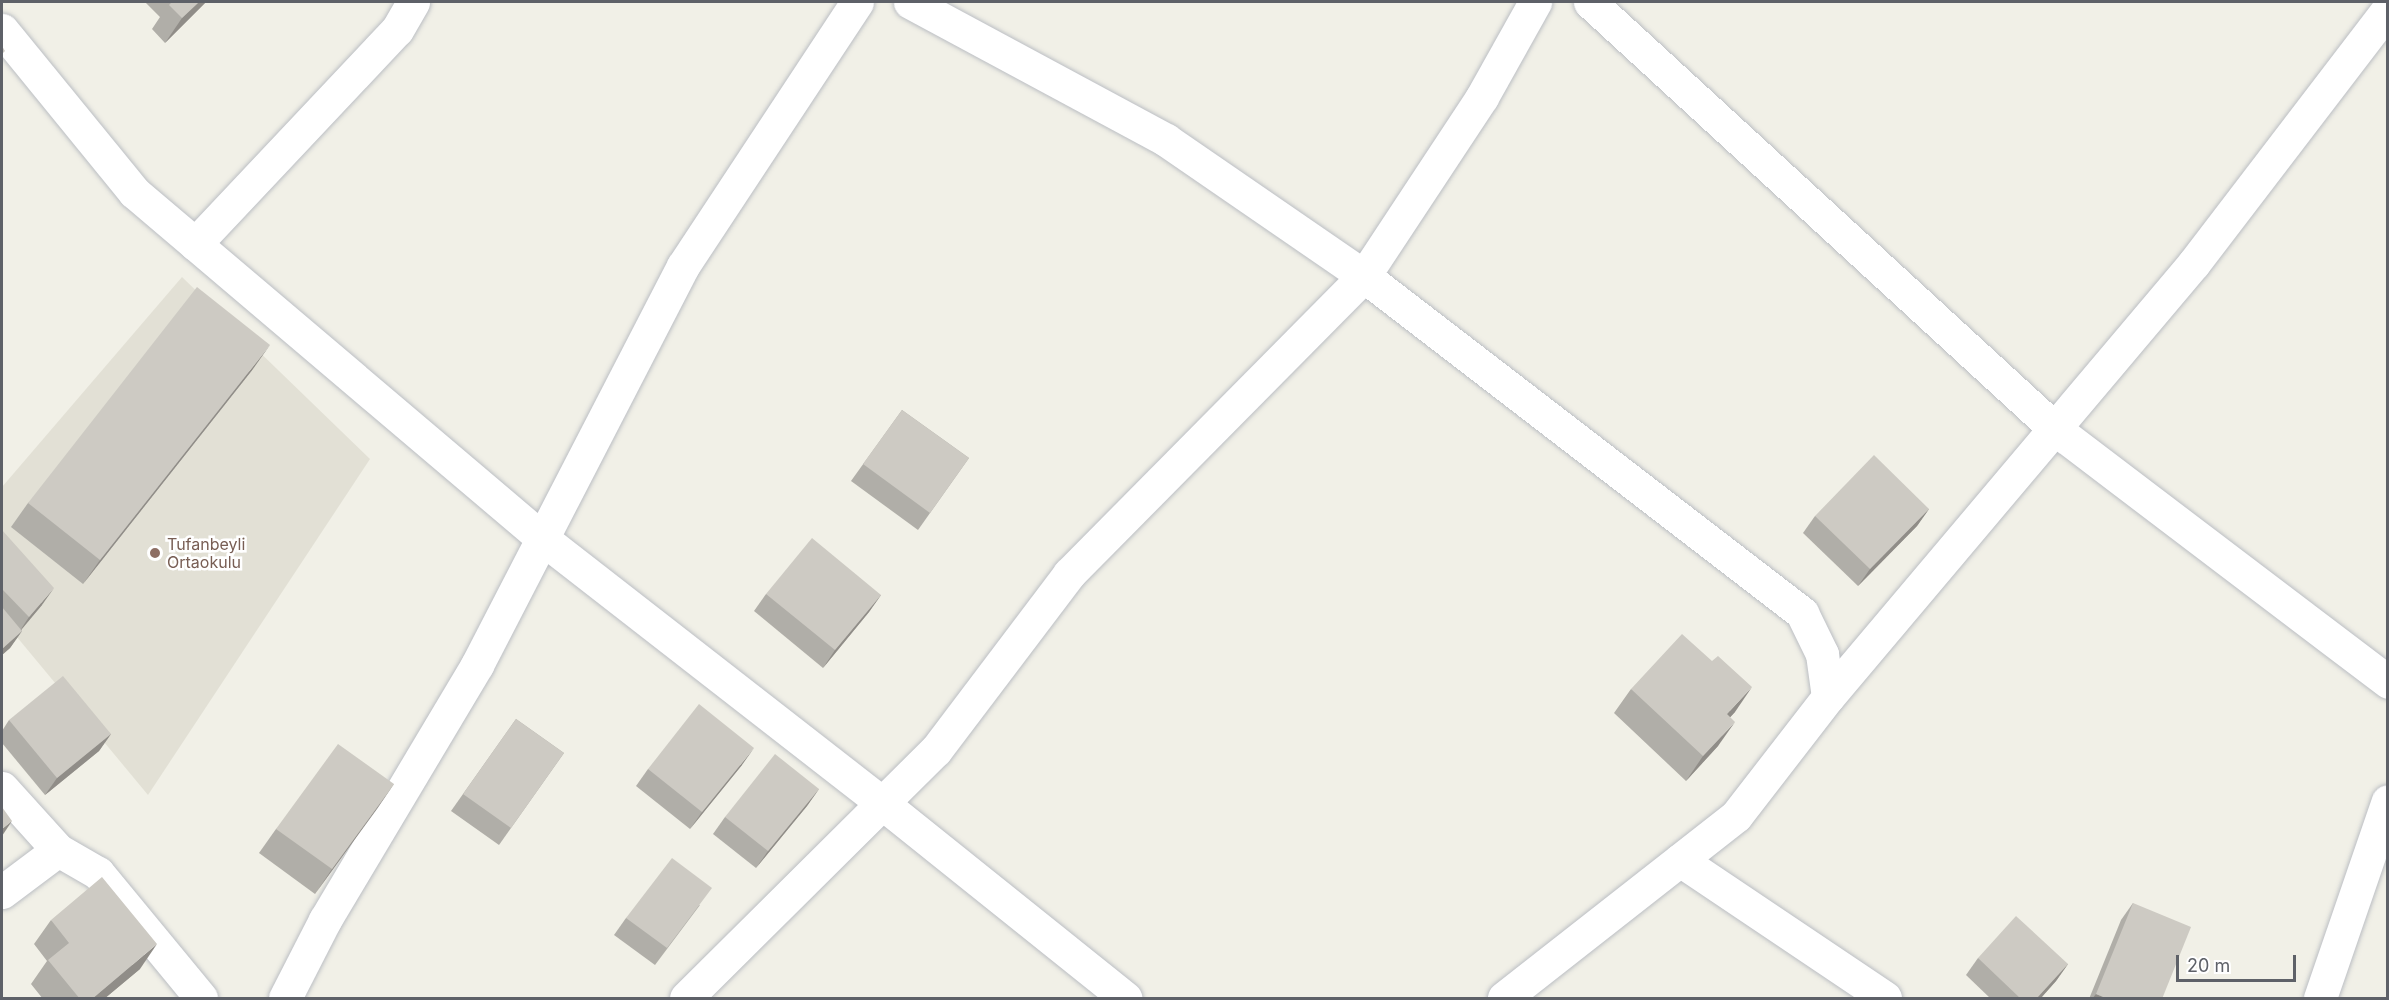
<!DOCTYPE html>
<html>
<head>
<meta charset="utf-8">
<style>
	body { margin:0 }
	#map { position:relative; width:2389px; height:1000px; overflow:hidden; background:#f1f0e7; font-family:Inter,sans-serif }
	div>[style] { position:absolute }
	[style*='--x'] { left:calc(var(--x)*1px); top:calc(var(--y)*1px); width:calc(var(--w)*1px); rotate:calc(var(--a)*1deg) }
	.education>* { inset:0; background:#e2e0d5 }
	.roads { filter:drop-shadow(0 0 2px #bbbec3) drop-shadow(0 0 2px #bbbec3) }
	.minor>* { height:33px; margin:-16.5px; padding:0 16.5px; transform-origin:16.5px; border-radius:16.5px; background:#fff }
	.wall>* { inset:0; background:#b0aea8 }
	.shaded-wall>* { inset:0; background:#908d88 }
	.building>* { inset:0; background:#cdcac3 }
	.dots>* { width:16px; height:16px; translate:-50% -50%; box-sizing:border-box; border:3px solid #fff; border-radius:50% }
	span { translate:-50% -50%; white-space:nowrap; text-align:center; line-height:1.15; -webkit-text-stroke:5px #fff; paint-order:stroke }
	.education-label { font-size:16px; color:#785e54 }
	.left { translate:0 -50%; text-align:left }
	.frame { position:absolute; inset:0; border:3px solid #5e6168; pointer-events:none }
	.scale { position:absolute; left:2176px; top:955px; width:120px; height:27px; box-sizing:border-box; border:3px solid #5e6168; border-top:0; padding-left:8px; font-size:18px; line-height:21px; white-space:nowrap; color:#5e6168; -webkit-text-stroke:4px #fff; paint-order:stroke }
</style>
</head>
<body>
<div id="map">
	<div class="education">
		<i style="clip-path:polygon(182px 277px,370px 459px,148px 795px,2px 619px,2px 487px)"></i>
	</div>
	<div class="roads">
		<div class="minor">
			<i style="--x:910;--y:2;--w:291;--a:28.3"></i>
			<i style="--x:1166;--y:140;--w:240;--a:34.5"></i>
			<i style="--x:1364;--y:276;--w:553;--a:37.57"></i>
			<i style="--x:1802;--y:613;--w:46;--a:64"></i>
			<i style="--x:1822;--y:654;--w:43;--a:82.1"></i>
			<i style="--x:1828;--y:697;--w:150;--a:127.7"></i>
			<i style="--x:1736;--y:816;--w:295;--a:141.9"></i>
			<i style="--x:1590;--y:2;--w:631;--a:42.56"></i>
			<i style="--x:2055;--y:429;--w:418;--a:37.2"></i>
			<i style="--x:2;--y:30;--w:209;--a:50.8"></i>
			<i style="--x:134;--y:192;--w:536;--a:40.31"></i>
			<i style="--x:543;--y:539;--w:430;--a:37.9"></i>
			<i style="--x:882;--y:803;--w:312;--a:38.7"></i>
			<i style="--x:195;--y:244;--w:294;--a:-46.7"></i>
			<i style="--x:397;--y:30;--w:32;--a:-60"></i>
			<i style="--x:1828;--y:697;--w:568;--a:-49.86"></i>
			<i style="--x:2194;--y:263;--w:320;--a:-52.6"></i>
			<i style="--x:2;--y:788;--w:84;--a:47.9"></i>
			<i style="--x:1680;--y:860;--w:247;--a:33.9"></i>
			<i style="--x:2;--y:892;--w:70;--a:-36.9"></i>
			<i style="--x:58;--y:850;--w:46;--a:29.9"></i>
			<i style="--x:98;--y:873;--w:162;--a:50.5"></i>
			<i style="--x:285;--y:998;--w:88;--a:-62.9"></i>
			<i style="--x:325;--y:920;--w:297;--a:-59.2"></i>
			<i style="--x:477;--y:665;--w:449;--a:-62.7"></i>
			<i style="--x:683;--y:266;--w:316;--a:-56.6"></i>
			<i style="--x:686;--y:998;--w:352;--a:-44.8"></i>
			<i style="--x:936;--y:750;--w:221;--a:-52.9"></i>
			<i style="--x:1069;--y:574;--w:419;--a:-45.3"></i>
			<i style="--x:1364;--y:276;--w:214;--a:-56.6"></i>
			<i style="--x:1482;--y:97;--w:109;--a:-60.8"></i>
			<i style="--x:2320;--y:998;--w:208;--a:-71"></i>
		</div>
	</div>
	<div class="wall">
		<i style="clip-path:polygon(145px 2px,206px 2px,165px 43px,152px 29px,160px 17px)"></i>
		<i style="clip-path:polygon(253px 369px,83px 584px,11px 527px,28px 503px)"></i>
		<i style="clip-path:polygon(902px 410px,969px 458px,918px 530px,851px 481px)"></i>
		<i style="clip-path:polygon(1929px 509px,1917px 526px,1858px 586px,1803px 533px,1815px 516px)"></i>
		<i style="clip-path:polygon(2px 530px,42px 605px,21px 629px,22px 631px,10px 648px,2px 655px)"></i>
		<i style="clip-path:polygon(766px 594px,881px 595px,869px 612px,823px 668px,754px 611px)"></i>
		<i style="clip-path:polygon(1631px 689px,1735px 712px,1730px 717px,1718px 746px,1686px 781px,1614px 713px)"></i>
		<i style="clip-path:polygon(516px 719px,564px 753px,499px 845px,451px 811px)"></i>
		<i style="clip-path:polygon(9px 720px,111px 734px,99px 751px,45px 795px,2px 743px,2px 731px)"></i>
		<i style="clip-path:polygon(742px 765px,690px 829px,636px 786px,648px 769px)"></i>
		<i style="clip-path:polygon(394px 784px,315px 894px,259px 853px,276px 829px)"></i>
		<i style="clip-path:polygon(819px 789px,807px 806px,756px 868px,713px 834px,725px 817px)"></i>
		<i style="clip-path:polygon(2133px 903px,2162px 999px,2089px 999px,2121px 920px)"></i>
		<i style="clip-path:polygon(700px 905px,655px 965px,614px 935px,626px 918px)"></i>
		<i style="clip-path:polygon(51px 920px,140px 969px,104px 999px,43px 999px,31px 984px,47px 961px,34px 944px)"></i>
		<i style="clip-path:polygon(1978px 958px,2068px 964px,2056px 981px,2040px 999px,1991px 999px,1966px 975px)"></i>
	</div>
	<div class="shaded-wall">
		<i style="clip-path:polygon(199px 2px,206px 2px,165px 43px,182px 18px)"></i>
		<i style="clip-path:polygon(270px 345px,253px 369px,83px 584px,100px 560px)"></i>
		<i style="clip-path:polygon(1929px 509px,1917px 526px,1858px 586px,1870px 569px)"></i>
		<i style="clip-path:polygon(54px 588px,42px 605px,17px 635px,29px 617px)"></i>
		<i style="clip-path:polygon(881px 595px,869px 612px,823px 668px,835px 650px)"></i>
		<i style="clip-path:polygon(22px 631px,10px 648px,2px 655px,2px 649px)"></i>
		<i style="clip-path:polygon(1752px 687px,1735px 712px,1710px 739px,1727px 714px)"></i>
		<i style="clip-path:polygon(1735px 722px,1718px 746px,1686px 781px,1703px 756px)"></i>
		<i style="clip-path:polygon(111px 734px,99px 751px,45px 795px,57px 778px)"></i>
		<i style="clip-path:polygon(754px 748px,742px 765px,690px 829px,702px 812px)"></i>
		<i style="clip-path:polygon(394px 784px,377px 809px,315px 894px,332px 869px)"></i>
		<i style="clip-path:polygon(819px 789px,807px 806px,756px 868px,768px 851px)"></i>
		<i style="clip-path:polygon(12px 821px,2px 836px,2px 829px)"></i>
		<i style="clip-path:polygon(157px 944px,140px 969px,104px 999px,92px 999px)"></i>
		<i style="clip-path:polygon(2068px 964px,2056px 981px,2040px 999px,2036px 999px)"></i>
		<i style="clip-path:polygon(2096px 994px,2108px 999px,2092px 999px)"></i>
	</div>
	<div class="building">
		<i style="clip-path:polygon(172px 2px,199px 2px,182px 18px,169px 5px)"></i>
		<i style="clip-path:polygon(2px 46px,5px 51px,2px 54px)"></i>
		<i style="clip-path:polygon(197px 287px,270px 345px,100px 560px,28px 503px)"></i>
		<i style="clip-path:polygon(902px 410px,969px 458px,930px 513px,863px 464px)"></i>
		<i style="clip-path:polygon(1874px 455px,1929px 509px,1870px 569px,1815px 516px)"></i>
		<i style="clip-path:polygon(2px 530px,54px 588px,29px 617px,2px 589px)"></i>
		<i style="clip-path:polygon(812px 538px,881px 595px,835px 650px,766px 594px)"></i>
		<i style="clip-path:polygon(2px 607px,22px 631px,2px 649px)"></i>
		<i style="clip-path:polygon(1682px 634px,1712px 661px,1718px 656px,1752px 687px,1727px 714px,1735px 722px,1703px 756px,1631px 689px)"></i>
		<i style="clip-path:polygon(63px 676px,111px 734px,57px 778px,9px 720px)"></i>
		<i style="clip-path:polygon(699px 704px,754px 748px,702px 812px,648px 769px)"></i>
		<i style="clip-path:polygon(516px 719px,564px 753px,511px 828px,463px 794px)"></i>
		<i style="clip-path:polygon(338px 744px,394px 784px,332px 869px,276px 829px)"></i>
		<i style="clip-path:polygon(775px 754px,819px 789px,768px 851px,725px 817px)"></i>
		<i style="clip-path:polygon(2px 807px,12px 821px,2px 829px)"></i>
		<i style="clip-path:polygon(672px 858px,712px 888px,667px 948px,626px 918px)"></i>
		<i style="clip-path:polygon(102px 877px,157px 944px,92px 999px,80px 999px,48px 960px,69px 943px,51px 920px)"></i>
		<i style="clip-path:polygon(2133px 903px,2191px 927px,2162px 999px,2108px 999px,2096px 994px)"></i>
		<i style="clip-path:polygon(2016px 916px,2068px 964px,2036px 999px,2021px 999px,1978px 958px)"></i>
	</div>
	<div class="dots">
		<i style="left:155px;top:553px;background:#8d6e63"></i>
	</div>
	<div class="education-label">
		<span class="left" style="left:167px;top:553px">Tufanbeyli<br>Ortaokulu</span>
	</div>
	<div class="frame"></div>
	<div class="scale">20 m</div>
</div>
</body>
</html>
